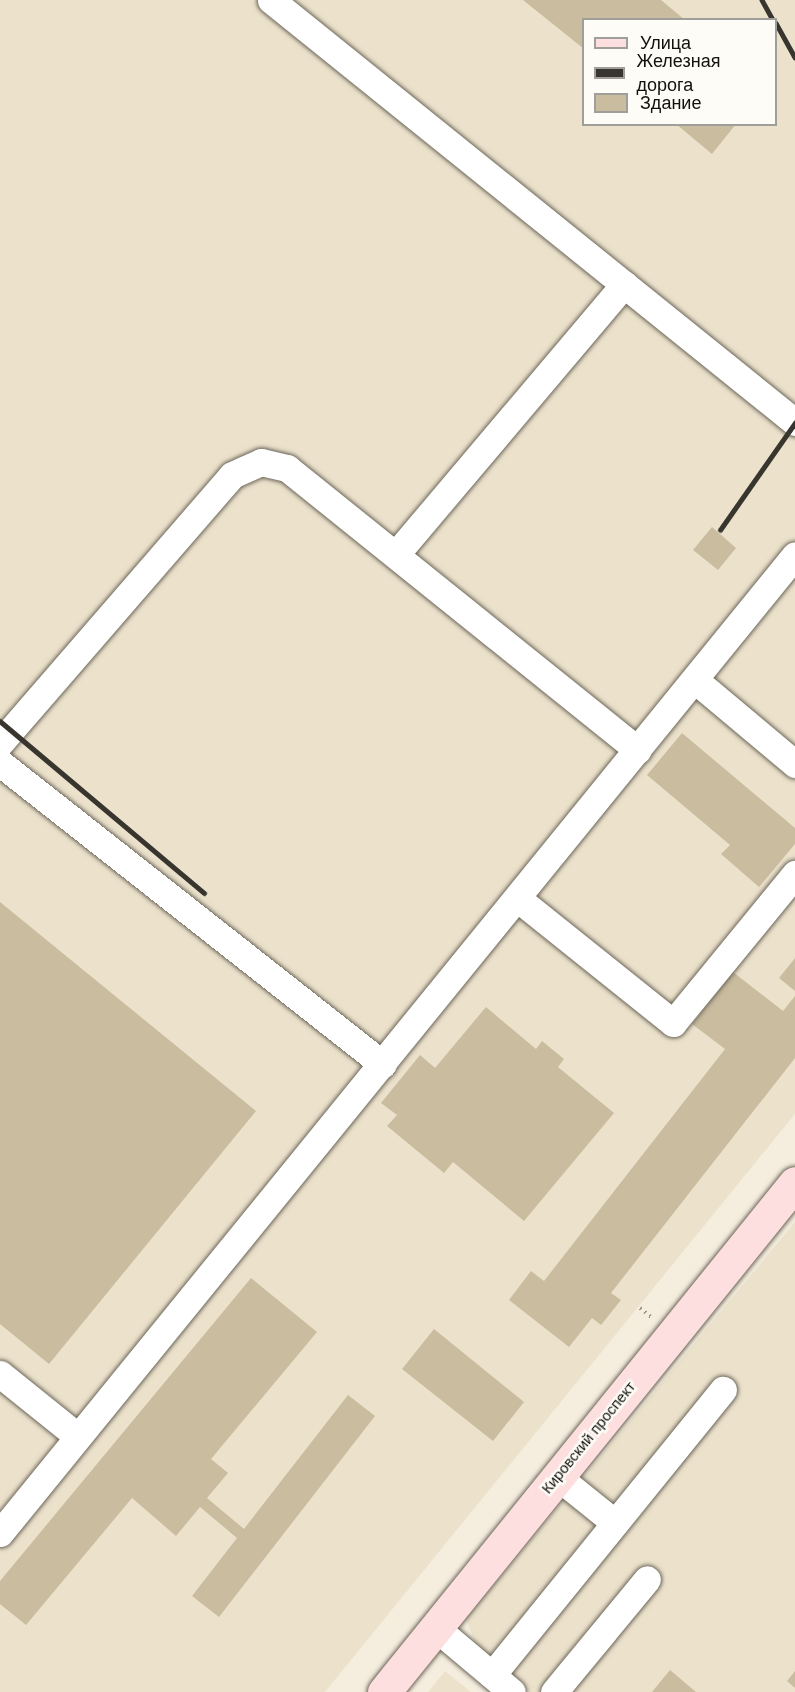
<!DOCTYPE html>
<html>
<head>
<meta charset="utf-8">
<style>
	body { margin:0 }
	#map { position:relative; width:795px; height:1692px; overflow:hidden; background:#f5eedf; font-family:"DM Sans",sans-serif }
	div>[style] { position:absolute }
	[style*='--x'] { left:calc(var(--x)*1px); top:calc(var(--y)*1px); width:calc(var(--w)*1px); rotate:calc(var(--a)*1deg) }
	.built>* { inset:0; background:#ece2cc }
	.building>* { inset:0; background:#c9bc9f }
	.path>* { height:4px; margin-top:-2px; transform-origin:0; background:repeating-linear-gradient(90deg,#9a958a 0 1.5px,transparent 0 6px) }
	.roads { filter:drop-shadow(0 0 2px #6c6659) drop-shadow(0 0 2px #6c6659) }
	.minor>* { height:27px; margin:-13.5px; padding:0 13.5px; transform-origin:13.5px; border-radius:13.5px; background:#fff }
	.major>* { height:33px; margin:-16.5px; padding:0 16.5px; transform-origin:16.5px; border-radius:16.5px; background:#fddfdf }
	.rail>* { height:4.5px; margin:-2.25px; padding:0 2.25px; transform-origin:2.25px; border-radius:2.25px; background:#38352f }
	span { translate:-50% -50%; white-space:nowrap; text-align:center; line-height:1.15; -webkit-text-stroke:5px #fefcf6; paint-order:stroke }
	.street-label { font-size:15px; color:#13110c }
	.legend { position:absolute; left:582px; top:18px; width:195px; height:108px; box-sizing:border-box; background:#fefcf6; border:2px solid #a09e98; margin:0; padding:8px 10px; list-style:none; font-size:18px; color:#13110c }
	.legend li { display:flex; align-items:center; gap:12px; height:30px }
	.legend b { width:30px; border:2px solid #a09e98 }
</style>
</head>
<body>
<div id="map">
	<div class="built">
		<i style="clip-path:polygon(evenodd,0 0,795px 0,795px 1114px,325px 1692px,0 1692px,0 0,584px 20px,776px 20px,776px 124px,584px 124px,584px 20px)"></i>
		<i style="clip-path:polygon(795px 1222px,795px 1692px,529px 1692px,478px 1650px,466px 1619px)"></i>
		<i style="clip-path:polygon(445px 1671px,471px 1692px,428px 1692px)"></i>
	</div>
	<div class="building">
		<i style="clip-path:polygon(523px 0,661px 0,685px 20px,584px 20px,584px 49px)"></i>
		<i style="clip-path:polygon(676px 124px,736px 124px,712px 154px)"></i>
		<i style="clip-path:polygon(712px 527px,736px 548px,718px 570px,693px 550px)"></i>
		<i style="clip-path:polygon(682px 733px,795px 828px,795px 844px,759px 887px,721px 854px,730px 845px,647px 775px)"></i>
		<i style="clip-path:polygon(0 902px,256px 1111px,49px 1364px,0 1324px)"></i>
		<i style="clip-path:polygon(795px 958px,795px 991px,779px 978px)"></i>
		<i style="clip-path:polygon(733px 972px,783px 1011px,795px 996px,795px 1058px,611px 1293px,621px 1300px,601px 1325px,592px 1318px,569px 1347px,509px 1300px,531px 1271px,544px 1281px,725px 1049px,692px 1024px)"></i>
		<i style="clip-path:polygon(486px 1007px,536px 1049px,542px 1041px,564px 1059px,558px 1067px,614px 1113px,524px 1221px,453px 1162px,444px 1173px,387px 1126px,397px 1115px,381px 1103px,420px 1055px,435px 1068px)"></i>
		<i style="clip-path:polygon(251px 1278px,317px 1332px,211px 1459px,228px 1473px,207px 1498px,244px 1529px,348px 1395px,375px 1416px,219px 1617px,192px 1596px,237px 1538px,200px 1507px,176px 1536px,132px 1498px,26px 1625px,0 1604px,0 1581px)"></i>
		<i style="clip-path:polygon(434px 1329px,524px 1402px,493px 1441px,402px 1369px)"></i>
		<i style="clip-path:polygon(670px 1670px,696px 1692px,652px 1692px)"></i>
		<i style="clip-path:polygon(795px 1671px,795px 1688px,787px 1681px)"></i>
	</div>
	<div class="path">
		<i style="--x:640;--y:1308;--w:14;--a:39"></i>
	</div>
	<div class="roads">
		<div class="minor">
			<i style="--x:271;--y:0;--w:673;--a:38.85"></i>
			<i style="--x:397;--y:553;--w:352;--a:-49.8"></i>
			<i style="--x:695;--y:680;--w:131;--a:40"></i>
			<i style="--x:0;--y:743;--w:354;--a:-49.1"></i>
			<i style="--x:232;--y:475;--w:32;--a:-24"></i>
			<i style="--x:261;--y:462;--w:27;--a:13"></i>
			<i style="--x:287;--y:468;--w:450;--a:38.8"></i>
			<i style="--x:0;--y:763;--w:487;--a:38.2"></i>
			<i style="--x:517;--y:898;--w:200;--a:38.7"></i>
			<i style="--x:673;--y:1023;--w:193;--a:-50.7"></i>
			<i style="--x:0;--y:1374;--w:97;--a:38.8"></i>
			<i style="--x:558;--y:1477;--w:73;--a:38.9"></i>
			<i style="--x:0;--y:1533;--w:1260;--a:-50.89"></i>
			<i style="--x:436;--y:1628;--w:99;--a:40.1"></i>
			<i style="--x:492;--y:1675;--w:367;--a:-51"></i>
			<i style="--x:554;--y:1692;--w:146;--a:-50.5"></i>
		</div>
		<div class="major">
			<i style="--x:384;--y:1692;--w:654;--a:-51.08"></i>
		</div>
	</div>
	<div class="rail">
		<i style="--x:762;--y:0;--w:23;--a:61"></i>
		<i style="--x:776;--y:23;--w:39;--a:61"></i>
		<i style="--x:720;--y:530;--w:131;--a:-55"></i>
		<i style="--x:0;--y:721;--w:267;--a:40.1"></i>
	</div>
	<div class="street-label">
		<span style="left:589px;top:1438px;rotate:-51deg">Кировский проспект</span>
	</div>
	<ul class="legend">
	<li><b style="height:8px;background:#fddfdf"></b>Улица</li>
	<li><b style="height:8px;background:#38352f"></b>Железная дорога</li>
	<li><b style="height:16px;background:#c9bc9f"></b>Здание</li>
	</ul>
</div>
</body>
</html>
